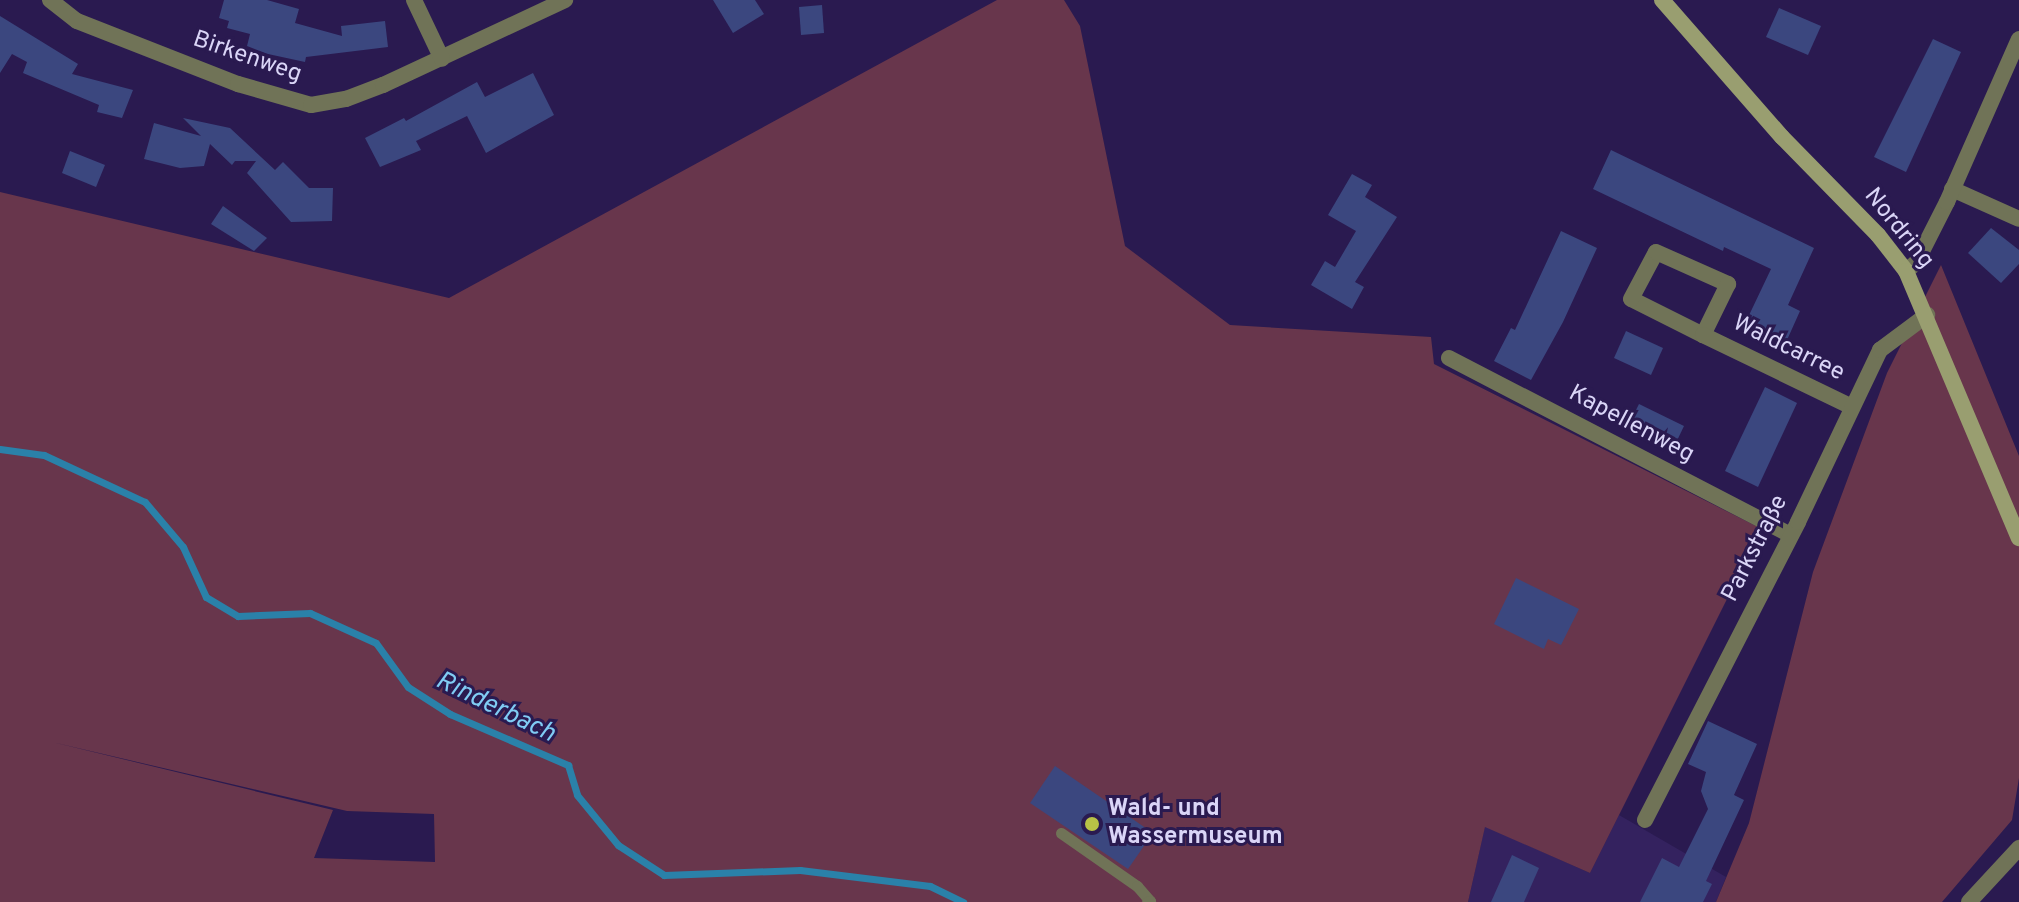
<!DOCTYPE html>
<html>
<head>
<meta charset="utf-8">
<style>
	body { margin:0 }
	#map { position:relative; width:2019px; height:902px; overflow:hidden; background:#2a1a50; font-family:Overpass,sans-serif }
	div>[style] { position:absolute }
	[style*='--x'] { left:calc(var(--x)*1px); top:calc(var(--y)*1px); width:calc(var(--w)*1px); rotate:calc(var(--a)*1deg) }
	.built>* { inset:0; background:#34225f }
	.green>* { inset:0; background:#68364c }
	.stream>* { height:7px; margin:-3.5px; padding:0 3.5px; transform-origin:3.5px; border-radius:3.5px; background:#2a81a9 }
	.building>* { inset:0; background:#3b477f }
	.lane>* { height:11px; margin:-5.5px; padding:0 5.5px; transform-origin:5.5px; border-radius:5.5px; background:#707357 }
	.street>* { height:16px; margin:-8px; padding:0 8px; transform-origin:8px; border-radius:8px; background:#707357 }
	.secondary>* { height:16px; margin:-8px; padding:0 8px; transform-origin:8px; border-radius:8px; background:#999e70 }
	.dots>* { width:22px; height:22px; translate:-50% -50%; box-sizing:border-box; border:4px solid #2a1a50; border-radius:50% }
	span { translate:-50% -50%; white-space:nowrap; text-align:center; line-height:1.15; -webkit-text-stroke:6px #2a1a50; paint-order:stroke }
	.street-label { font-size:24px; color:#dad5f7 }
	.poi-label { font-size:24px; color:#dad5f7; font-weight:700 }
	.left { translate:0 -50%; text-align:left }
	.water-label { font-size:26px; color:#80ccf4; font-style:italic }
</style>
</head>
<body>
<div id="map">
	<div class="built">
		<i style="clip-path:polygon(1619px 815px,1726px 877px,1716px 902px,1468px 902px,1485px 826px,1590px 873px)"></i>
	</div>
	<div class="green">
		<i style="clip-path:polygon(evenodd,997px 0,1064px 0,1080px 26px,1125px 246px,1230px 325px,1431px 337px,1434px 364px,1762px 529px,1590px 873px,1485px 827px,1468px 902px,0 902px,0 192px,449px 298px,997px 0,52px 742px,347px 811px,434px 814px,435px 862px,314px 858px,333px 810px,52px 742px)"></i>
		<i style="clip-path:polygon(1941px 265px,2019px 456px,2019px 778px,2012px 820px,1942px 902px,1716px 902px,1749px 823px,1813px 572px,1887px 373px)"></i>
	</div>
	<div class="stream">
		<i style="--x:0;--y:449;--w:44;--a:7.8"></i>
		<i style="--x:44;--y:455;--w:111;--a:25"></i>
		<i style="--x:145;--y:502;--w:59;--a:49.8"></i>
		<i style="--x:183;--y:547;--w:55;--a:65.3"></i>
		<i style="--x:206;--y:597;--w:37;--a:31"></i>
		<i style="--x:238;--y:616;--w:72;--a:-2.4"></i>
		<i style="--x:310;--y:613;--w:72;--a:24.4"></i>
		<i style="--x:376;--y:643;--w:54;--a:54"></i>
		<i style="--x:408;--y:687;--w:50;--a:32.7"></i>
		<i style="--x:450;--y:714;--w:129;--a:23.4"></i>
		<i style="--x:568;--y:765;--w:31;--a:73"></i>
		<i style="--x:577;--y:795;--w:65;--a:50.6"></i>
		<i style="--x:618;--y:845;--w:55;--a:33.1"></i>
		<i style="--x:664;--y:875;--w:136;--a:-2.1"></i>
		<i style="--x:800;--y:870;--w:131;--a:7"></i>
		<i style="--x:930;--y:886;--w:37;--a:26"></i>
	</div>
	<div class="building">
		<i style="clip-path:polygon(224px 0,267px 0,299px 9px,295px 23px,342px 36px,341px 26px,385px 21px,388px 47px,306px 57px,305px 62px,268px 54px,247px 46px,250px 34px,227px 28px,229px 21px,219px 18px)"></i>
		<i style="clip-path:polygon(713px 0,755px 0,764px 14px,733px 33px)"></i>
		<i style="clip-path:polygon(822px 5px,824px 33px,801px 35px,799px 7px)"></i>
		<i style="clip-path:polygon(1779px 8px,1821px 26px,1808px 55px,1766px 37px)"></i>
		<i style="clip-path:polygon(0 16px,78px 64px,72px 74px,133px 90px,122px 118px,97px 112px,99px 105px,23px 73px,27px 62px,12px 54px,0 73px)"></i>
		<i style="clip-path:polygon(1933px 39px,1961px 52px,1906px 172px,1874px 157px)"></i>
		<i style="clip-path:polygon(533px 73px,554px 115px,486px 153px,467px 116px,416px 141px,421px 150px,380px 167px,365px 138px,404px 118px,406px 121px,477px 82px,485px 97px)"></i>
		<i style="clip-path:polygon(183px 118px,230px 128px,275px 170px,283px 162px,309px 188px,333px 188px,332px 221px,291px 222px,247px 173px,256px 161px,235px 161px,232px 165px,210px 144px,204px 166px,180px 168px,144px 159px,154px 123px,201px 136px)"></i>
		<i style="clip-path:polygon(1611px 150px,1814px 248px,1788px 305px,1800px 311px,1783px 349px,1742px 330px,1771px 269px,1724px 247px,1723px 251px,1593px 189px)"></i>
		<i style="clip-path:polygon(70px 151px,105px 165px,96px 187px,62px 173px)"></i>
		<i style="clip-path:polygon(1352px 174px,1372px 185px,1365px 197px,1397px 217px,1355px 282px,1364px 287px,1352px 309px,1311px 285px,1325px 261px,1335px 267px,1356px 231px,1328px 215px)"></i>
		<i style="clip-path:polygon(223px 206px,267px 238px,254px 251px,211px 224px)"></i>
		<i style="clip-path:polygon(1991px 228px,2019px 250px,2019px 264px,2001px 283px,1968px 253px)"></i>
		<i style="clip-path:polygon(1561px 231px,1597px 248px,1563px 322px,1531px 380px,1494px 361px,1511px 328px,1515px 330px)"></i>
		<i style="clip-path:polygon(1626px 331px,1663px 348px,1651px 375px,1614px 358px)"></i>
		<i style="clip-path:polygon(1765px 387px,1797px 403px,1758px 487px,1725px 471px)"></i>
		<i style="clip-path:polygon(1639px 404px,1684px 426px,1672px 451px,1627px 428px)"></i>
		<i style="clip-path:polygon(1516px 578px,1579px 609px,1561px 645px,1548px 639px,1544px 649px,1494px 624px)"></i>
		<i style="clip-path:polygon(1708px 721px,1757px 744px,1734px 795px,1744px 800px,1706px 881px,1712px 884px,1703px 902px,1640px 902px,1662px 858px,1679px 867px,1708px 809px,1701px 791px,1706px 772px,1688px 764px)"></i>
		<i style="clip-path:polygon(1055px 766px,1153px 833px,1128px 869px,1030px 803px)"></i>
		<i style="clip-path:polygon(1512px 855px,1539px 868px,1524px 902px,1491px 902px)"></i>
	</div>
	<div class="lane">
		<i style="--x:1061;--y:833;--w:93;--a:34.9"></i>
		<i style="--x:1137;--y:886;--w:20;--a:49"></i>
		<i style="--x:1150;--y:901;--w:3;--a:162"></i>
	</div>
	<div class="street">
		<i style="--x:50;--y:0;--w:34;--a:38"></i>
		<i style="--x:77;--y:21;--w:173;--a:21.4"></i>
		<i style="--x:238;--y:84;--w:76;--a:16"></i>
		<i style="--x:311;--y:105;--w:36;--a:-10"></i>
		<i style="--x:346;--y:99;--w:40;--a:-21"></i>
		<i style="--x:383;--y:85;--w:201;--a:-25"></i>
		<i style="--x:414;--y:0;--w:65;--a:64.6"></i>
		<i style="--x:1952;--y:189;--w:73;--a:24.1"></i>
		<i style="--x:1906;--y:271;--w:13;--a:-39"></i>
		<i style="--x:1916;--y:263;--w:68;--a:-63.1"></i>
		<i style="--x:1947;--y:202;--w:178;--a:-66.2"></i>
		<i style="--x:1703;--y:335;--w:80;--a:-153.4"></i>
		<i style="--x:1631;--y:299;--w:53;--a:-62"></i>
		<i style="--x:1656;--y:252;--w:79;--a:24"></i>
		<i style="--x:1728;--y:284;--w:57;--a:116.1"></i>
		<i style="--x:1703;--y:335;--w:165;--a:25.8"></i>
		<i style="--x:1449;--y:358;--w:385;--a:27.4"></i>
		<i style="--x:1645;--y:820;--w:335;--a:-62.8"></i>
		<i style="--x:1798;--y:522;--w:191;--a:-64.5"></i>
		<i style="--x:1880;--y:350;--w:59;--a:-36.7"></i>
		<i style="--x:1969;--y:902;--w:74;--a:-47.2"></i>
	</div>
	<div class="secondary">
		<i style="--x:1662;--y:0;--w:182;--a:48.8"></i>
		<i style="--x:1782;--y:137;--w:137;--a:45.6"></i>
		<i style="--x:1878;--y:235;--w:46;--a:52.1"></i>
		<i style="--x:1906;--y:271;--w:290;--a:67.1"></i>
	</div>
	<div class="dots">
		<i style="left:1092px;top:824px;background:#b8c146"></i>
	</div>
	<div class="street-label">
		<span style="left:247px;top:58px;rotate:19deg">Birkenweg</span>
		<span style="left:1898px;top:229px;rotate:51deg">Nordring</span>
		<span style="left:1788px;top:349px;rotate:26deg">Waldcarree</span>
		<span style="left:1631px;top:425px;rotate:28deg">Kapellenweg</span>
		<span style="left:1756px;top:549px;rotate:-63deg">Parkstraße</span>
	</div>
	<div class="poi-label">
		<span class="left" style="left:1108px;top:824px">Wald- und<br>Wassermuseum</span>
	</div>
	<div class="water-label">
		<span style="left:495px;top:708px;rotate:26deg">Rinderbach</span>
	</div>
</div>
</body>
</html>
